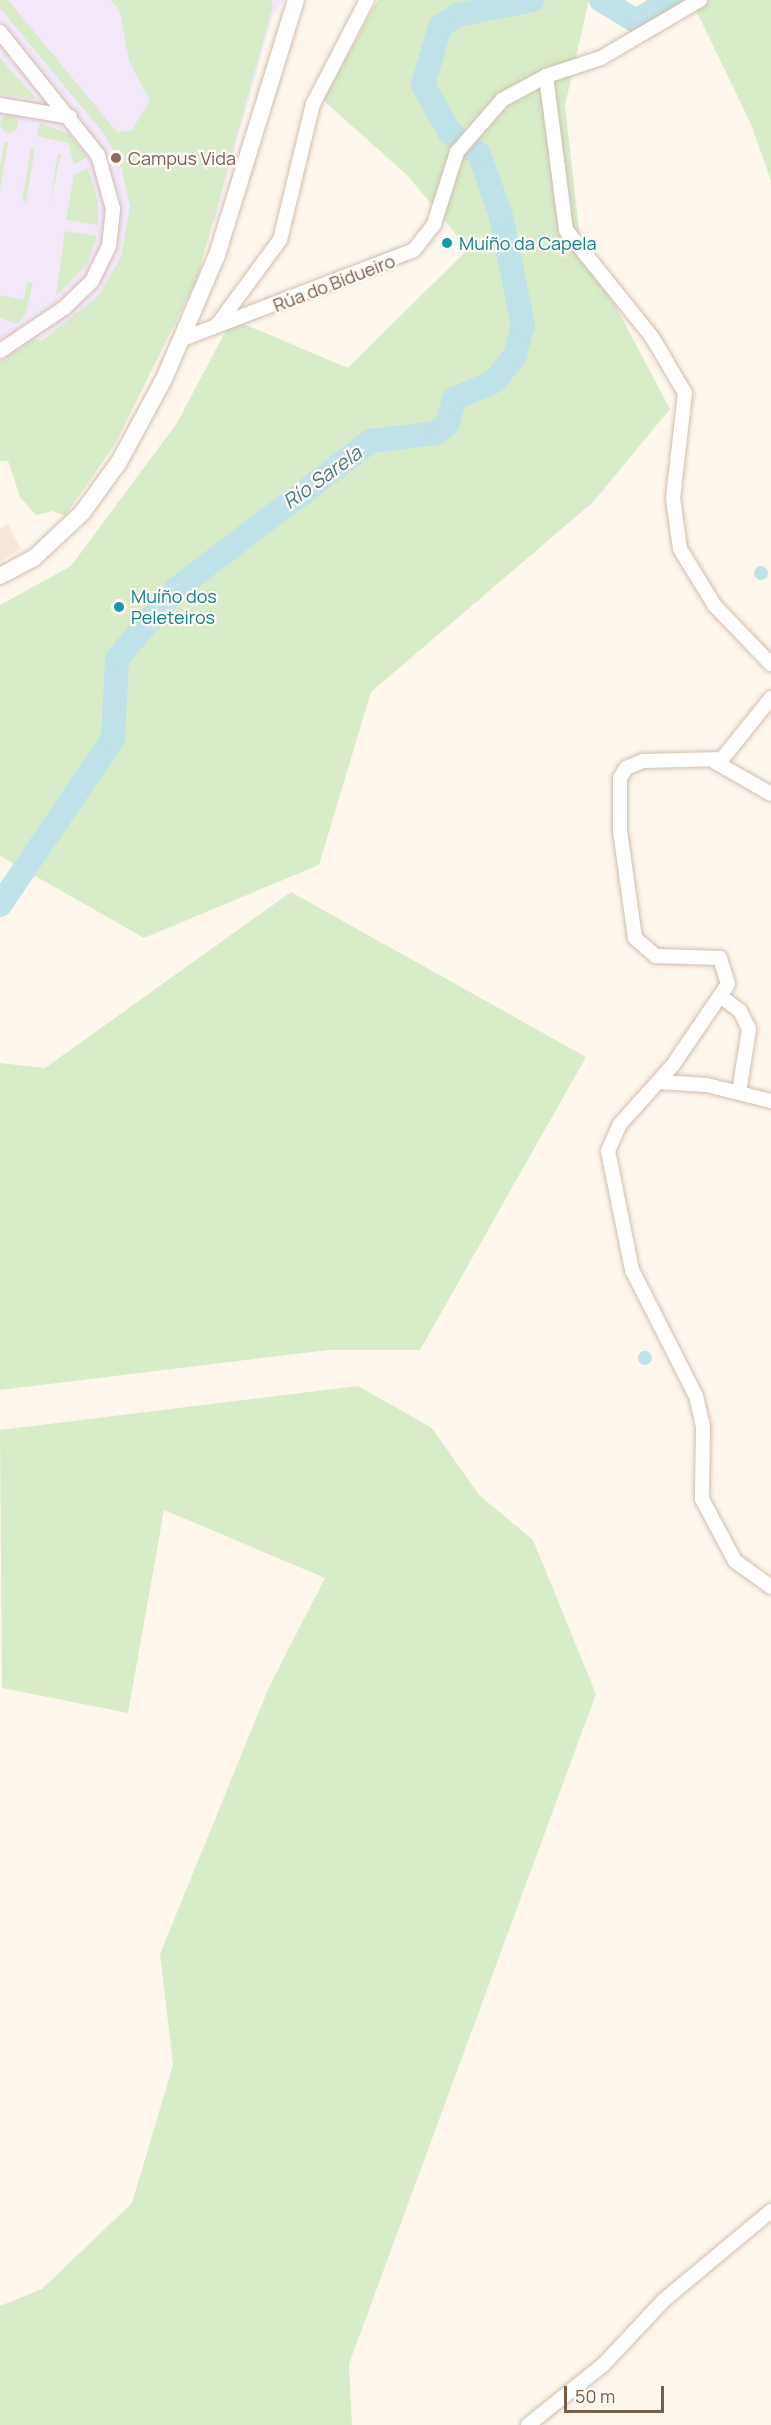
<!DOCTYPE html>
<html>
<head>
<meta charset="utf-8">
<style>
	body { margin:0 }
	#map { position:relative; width:771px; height:2425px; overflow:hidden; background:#fdf6ec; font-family:Manrope,sans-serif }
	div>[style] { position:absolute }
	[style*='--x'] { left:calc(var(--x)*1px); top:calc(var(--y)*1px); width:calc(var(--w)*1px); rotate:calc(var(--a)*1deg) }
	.residential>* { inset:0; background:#f5e8da }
	.education>* { inset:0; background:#f3e8fa }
	.green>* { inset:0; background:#d8ecc9 }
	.round { border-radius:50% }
	.water>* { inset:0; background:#bfe3e8 }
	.river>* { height:24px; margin:-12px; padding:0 12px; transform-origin:12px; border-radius:12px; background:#bfe3e8 }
	.roads { filter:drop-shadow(0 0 2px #d1beb0) drop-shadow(0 0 2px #d1beb0) }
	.minor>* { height:14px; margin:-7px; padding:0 7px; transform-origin:7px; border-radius:7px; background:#fff }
	.tertiary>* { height:16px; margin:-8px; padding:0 8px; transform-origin:8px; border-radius:8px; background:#fff }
	.dots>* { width:16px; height:16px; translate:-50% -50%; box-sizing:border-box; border:3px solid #fffaf3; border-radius:50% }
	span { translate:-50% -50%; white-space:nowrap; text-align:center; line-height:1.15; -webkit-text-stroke:4.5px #fffaf3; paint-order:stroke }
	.education-label { font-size:18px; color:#785e54 }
	.left { translate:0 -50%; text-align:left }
	.culture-label { font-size:18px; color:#0d838f }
	.street-label { font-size:18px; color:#7a5c4d }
	.water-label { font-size:20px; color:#437c86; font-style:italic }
	.scale { position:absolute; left:564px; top:2386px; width:100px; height:27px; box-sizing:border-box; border:3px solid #7a5c4d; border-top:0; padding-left:8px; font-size:18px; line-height:21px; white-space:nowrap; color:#7a5c4d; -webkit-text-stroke:4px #fffaf3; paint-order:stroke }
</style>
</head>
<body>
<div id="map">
	<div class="residential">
		<i style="clip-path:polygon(8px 524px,21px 549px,0 561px,0 529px)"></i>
	</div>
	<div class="education">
		<i style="clip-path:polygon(0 0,284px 0,272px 18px,215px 221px,0 417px)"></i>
	</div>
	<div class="green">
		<i style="clip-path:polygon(0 0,8px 0,117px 132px,131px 131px,150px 101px,129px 61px,120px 11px,111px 0,271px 0,273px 6px,197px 279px,115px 444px,65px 516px,53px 511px,36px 515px,20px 497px,8px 461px,0 461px,0 362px,34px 339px,42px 341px,98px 296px,121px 257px,130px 207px,121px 166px,104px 134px,0 8px)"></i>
		<i style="clip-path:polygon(378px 0,589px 0,565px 105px,580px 239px,670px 409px,593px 502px,371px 692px,319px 865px,144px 938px,0 856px,0 605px,71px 566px,177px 423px,232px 319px,348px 368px,468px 249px,408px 176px,323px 100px)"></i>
		<i style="clip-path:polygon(691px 0,771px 0,771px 181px,751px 124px)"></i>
		<i style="clip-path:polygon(0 58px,35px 97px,35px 99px,0 94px)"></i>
		<i class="round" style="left:0;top:115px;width:18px;height:18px"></i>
		<i style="clip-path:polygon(40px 123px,69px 134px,87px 157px,74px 165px,68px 143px,37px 136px)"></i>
		<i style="clip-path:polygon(4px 142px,8px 143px,0 190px,0 168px)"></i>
		<i style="clip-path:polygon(31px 148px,35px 149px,26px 202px,22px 201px)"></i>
		<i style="clip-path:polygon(58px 153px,61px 154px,49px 207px)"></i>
		<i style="clip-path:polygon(88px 168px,98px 202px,98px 225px,66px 220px,74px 175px)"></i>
		<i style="clip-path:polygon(65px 231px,97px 236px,87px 264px,56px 296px)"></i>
		<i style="clip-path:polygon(27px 282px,33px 283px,25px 316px,17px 324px,0 318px,0 295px,24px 300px)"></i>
		<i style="clip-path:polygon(291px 892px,586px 1057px,420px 1350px,328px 1350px,0 1390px,0 1063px,45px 1068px)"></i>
		<i style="clip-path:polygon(358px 1386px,432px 1428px,479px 1495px,533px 1540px,596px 1694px,349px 2364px,352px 2425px,0 2425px,0 2306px,42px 2289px,132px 2203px,173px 2065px,160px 1954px,269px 1687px,325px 1578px,164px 1510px,128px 1713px,2px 1688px,0 1430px)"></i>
	</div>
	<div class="water">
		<i class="round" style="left:754px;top:566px;width:14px;height:14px"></i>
		<i class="round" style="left:638px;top:1351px;width:14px;height:14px"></i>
	</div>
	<div class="river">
		<i style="--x:601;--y:0;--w:41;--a:31"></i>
		<i style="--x:636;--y:21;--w:41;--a:-31"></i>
		<i style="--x:0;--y:905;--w:201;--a:-55.8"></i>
		<i style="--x:113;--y:739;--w:80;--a:-87.1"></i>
		<i style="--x:117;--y:659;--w:92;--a:-49.9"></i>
		<i style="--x:176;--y:589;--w:245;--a:-37.2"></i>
		<i style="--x:371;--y:441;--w:65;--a:-7"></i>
		<i style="--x:436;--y:433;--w:16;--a:-40"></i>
		<i style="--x:448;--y:423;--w:25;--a:-76"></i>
		<i style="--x:454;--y:399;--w:45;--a:-23.7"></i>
		<i style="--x:495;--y:381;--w:33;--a:-52"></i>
		<i style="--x:515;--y:355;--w:30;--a:-75"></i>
		<i style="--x:523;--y:326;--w:112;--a:-101.3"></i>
		<i style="--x:501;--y:216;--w:66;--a:-109.5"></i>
		<i style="--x:479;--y:154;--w:38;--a:-143"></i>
		<i style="--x:449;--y:131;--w:53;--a:-119.5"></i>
		<i style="--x:423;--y:85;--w:60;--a:-73.7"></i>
		<i style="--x:440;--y:27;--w:22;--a:-34"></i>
		<i style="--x:458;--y:15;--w:76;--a:-11.3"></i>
	</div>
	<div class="roads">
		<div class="minor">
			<i style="--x:0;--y:32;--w:157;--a:51.5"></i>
			<i style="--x:98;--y:155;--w:56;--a:74.5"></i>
			<i style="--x:113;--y:209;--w:37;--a:96"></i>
			<i style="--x:109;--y:246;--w:39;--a:116"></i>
			<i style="--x:92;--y:281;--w:39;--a:136"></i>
			<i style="--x:64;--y:308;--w:77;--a:146.1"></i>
			<i style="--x:546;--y:76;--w:155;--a:82.6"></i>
			<i style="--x:566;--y:230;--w:137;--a:51.2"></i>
			<i style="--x:652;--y:337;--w:65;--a:59.5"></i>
			<i style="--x:685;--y:393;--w:106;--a:96.5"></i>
			<i style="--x:673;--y:498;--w:51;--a:82.2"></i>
			<i style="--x:680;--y:549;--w:67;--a:58.4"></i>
			<i style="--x:715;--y:606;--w:81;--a:46"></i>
			<i style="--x:0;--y:105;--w:71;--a:9.7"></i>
			<i style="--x:218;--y:324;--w:104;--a:-53.6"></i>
			<i style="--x:280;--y:240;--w:140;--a:-76.4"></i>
			<i style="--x:313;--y:104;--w:117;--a:-62.6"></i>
			<i style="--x:185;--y:338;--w:245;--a:-21"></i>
			<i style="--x:414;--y:250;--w:33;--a:-52"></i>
			<i style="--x:434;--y:224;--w:76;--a:-72.3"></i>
			<i style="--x:457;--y:152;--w:69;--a:-49.1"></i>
			<i style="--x:502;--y:100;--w:50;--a:-28.6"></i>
			<i style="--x:546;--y:76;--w:58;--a:-18.1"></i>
			<i style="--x:601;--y:58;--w:115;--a:-30.4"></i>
			<i style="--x:771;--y:698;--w:78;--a:128.8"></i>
			<i style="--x:722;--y:759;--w:79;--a:178.5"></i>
			<i style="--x:643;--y:761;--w:18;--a:158"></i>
			<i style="--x:626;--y:768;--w:12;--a:121"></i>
			<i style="--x:620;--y:778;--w:53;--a:90"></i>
			<i style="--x:620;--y:831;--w:108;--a:82"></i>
			<i style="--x:635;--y:938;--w:28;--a:41"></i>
			<i style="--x:656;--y:956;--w:64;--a:1.8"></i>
			<i style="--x:720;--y:958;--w:27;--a:73"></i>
			<i style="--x:728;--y:984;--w:98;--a:124.2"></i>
			<i style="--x:673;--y:1065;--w:79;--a:131.9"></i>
			<i style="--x:620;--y:1124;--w:30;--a:114"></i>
			<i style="--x:608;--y:1151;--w:121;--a:78.6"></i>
			<i style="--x:632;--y:1270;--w:141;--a:63.1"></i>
			<i style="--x:696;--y:1396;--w:31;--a:77"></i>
			<i style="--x:703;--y:1426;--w:73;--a:90.8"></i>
			<i style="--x:702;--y:1499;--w:70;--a:62"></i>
			<i style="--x:735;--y:1561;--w:44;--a:35.8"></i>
			<i style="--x:715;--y:762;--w:64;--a:29.7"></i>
			<i style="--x:723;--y:998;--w:21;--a:37"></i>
			<i style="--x:740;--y:1011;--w:20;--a:63"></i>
			<i style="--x:749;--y:1029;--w:64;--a:99"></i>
			<i style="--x:658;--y:1082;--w:49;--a:3.5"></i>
			<i style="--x:707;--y:1085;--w:66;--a:14"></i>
			<i style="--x:528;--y:2425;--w:96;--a:-38.7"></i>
			<i style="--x:603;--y:2365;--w:89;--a:-46.8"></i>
			<i style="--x:664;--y:2300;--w:139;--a:-39.8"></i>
		</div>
		<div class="tertiary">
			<i style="--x:0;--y:576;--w:38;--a:-28"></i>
			<i style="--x:34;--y:558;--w:66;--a:-43.2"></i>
			<i style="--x:82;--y:513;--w:63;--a:-54"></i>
			<i style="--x:119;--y:462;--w:94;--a:-61.5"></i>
			<i style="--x:164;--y:379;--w:135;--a:-66.9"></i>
			<i style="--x:217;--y:255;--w:267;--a:-72.8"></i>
		</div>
	</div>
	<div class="dots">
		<i style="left:116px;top:158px;background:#8d6e63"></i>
		<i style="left:447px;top:243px;background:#0f9aa8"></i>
		<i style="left:119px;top:607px;background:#0f9aa8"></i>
	</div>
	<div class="education-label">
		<span class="left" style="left:128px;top:158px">Campus Vida</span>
	</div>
	<div class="culture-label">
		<span class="left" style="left:459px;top:243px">Muíño da Capela</span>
		<span class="left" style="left:131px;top:607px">Muíño dos<br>Peleteiros</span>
	</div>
	<div class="street-label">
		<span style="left:334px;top:283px;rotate:-21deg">Rúa do Bidueiro</span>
	</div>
	<div class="water-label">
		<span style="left:322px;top:477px;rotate:-36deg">Río Sarela</span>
	</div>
	<div class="scale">50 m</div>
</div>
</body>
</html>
